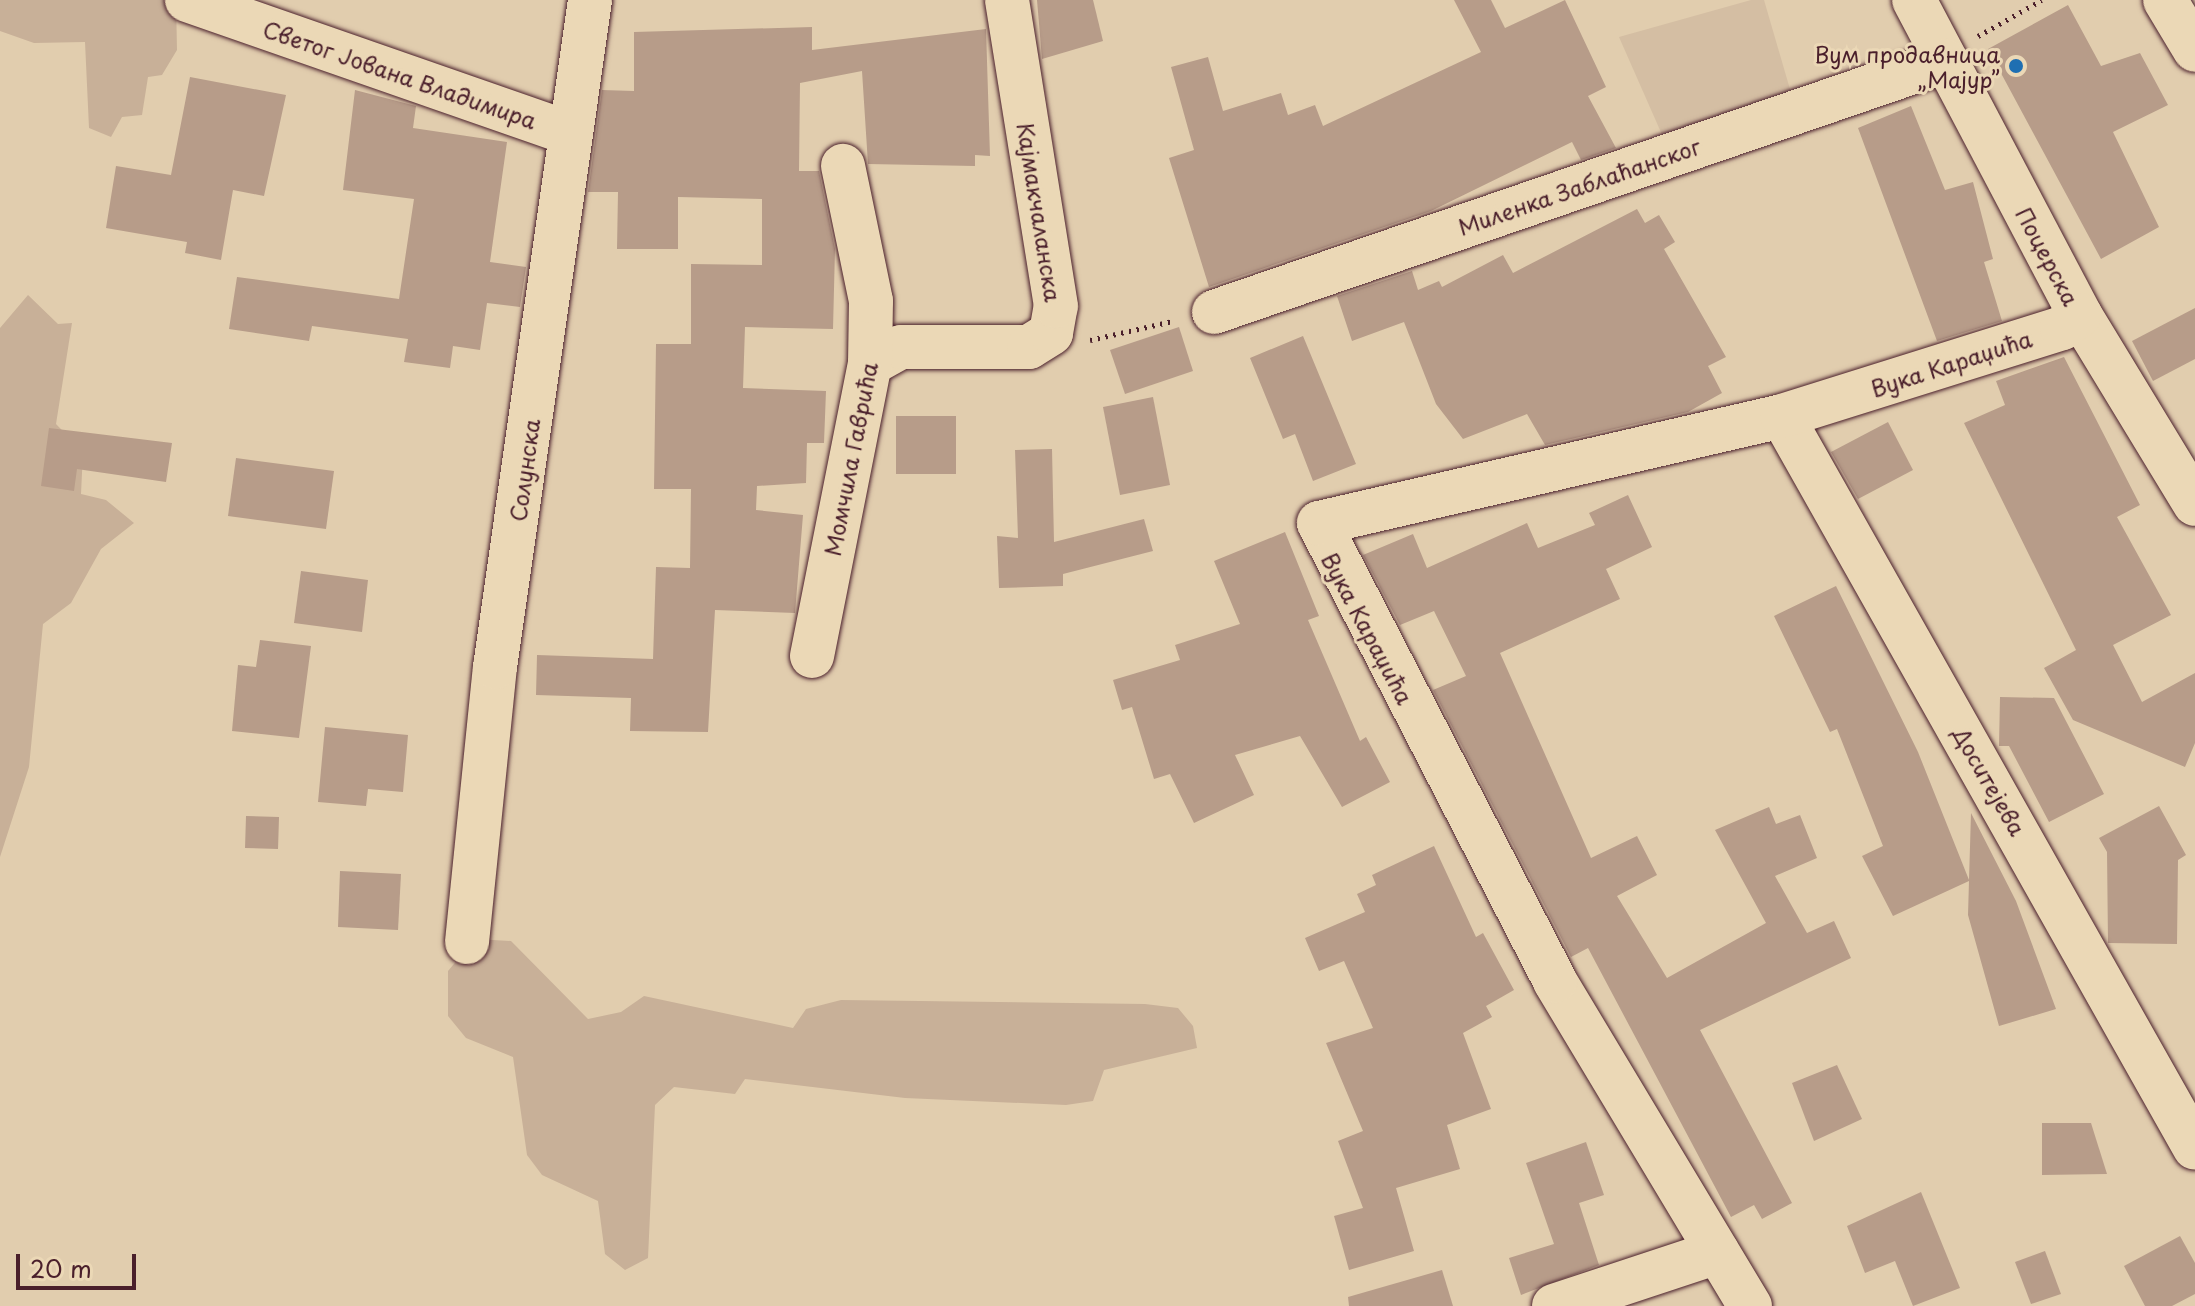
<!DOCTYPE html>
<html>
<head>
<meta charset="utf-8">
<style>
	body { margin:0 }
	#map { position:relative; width:2195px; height:1306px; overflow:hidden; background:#e1cdae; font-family:"Playpen Sans",sans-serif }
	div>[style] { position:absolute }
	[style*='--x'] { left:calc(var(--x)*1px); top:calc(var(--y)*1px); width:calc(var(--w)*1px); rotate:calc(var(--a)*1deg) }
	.built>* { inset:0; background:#d4bea3 }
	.green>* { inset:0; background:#c8b098 }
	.building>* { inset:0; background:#b79c89 }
	.path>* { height:5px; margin-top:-2.5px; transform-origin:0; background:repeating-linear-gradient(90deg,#4a1f2b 0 2px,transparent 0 8px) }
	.roads { filter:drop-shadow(0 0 2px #4a1f2b) drop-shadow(0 0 2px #4a1f2b) }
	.minor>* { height:44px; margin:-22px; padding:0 22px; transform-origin:22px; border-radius:22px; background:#ebd8b6 }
	.dots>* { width:22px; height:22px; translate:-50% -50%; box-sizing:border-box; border:4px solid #ebd8b6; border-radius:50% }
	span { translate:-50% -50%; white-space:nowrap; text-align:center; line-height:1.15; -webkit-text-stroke:6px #ebd8b6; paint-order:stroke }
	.poi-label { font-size:22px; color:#4a1f2b }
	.right { translate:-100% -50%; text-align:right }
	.street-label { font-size:22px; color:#4a1f2b }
	.scale { position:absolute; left:16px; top:1254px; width:120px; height:36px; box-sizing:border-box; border:4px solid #4a1f2b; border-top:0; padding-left:10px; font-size:24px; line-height:28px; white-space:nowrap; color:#4a1f2b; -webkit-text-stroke:6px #ebd8b6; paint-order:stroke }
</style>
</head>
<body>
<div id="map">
	<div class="built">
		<i style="clip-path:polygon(1751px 0,1764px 0,1794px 103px,1667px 146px,1619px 37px)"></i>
	</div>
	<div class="green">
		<i style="clip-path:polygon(0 0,176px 0,177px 50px,162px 75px,148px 77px,142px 115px,122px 117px,111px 137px,89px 128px,85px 42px,34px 43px,0 31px)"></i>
		<i style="clip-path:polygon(28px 295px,58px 324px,72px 323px,56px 424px,83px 452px,81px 494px,106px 500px,134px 523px,101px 549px,71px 603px,43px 624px,29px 767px,0 857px,0 328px)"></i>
		<i style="clip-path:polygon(475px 939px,511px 941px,588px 1019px,621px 1012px,644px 996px,793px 1028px,806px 1009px,841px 1000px,1145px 1004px,1178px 1008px,1193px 1026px,1197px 1048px,1104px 1070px,1093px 1101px,1066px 1105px,905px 1098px,745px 1079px,735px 1094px,674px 1087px,655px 1105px,648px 1258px,625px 1270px,605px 1254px,598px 1201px,542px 1175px,527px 1155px,513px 1057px,466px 1038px,448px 1016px,448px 971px)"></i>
	</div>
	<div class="building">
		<i style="clip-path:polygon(1037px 0,1093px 0,1103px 41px,1042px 59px)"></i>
		<i style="clip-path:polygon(1454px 0,1491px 0,1505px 28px,1565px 0,1606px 87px,1588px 96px,1616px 148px,1581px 160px,1572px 142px,1431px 211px,1209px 287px,1169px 158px,1194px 150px,1171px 67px,1208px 57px,1223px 111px,1281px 93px,1288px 115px,1315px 105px,1323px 126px,1481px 52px)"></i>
		<i style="clip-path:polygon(2068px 5px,2101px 66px,2140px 53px,2168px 105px,2113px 132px,2159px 227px,2101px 259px,1988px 49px)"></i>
		<i style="clip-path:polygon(812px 27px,812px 50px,986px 29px,990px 156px,975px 155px,975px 166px,868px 164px,862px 71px,800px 83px,799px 171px,819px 171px,835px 249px,833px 329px,745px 327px,743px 388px,826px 391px,824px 443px,807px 443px,806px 483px,757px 486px,756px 510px,803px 515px,795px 613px,715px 610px,708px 732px,630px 731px,631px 698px,536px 695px,537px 655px,653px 659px,656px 567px,690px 568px,691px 489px,654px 489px,656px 344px,691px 344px,691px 264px,762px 265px,762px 199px,678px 197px,678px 249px,617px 249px,618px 192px,588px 192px,602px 90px,634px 91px,634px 32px)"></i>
		<i style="clip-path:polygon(190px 77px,286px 95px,264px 196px,233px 190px,221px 260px,185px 253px,187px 242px,106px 228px,116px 166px,171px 175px)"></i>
		<i style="clip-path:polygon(355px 90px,416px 106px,413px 128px,507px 142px,490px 262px,526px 267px,520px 307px,487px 303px,480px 350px,453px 346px,450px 368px,404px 362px,408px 339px,312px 326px,309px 341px,229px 329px,237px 277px,399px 299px,414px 199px,343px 190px)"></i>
		<i style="clip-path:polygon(1911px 106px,1945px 190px,1973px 182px,1993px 259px,1984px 262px,2002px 321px,1937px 341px,1858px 128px)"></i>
		<i style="clip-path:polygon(1637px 209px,1645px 223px,1659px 215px,1675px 242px,1664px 249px,1726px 357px,1708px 366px,1722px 393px,1688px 412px,1545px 445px,1527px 414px,1463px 439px,1436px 404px,1404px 322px,1352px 341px,1337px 296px,1412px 271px,1418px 290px,1439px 281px,1442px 287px,1503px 255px,1513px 273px)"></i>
		<i style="clip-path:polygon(2195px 308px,2195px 359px,2153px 381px,2132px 341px)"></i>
		<i style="clip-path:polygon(1179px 327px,1193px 371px,1125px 394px,1110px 350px)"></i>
		<i style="clip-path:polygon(1303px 336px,1356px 464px,1313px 481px,1295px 434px,1283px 439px,1250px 358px)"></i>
		<i style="clip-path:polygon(2064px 357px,2140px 505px,2117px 517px,2171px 615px,2113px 645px,2142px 702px,2195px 673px,2195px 743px,2185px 767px,2073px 720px,2044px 668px,2076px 650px,1964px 423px,2005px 405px,1996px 381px)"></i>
		<i style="clip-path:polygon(1153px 397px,1170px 485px,1120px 495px,1103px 407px)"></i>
		<i style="clip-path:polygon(896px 416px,956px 416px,956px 474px,896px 474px)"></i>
		<i style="clip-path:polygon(1888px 422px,1913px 470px,1858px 499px,1831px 452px)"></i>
		<i style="clip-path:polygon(49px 428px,172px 443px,166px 482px,77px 469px,74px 491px,41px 486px)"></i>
		<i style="clip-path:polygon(1052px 449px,1054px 542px,1144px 519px,1153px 551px,1063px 574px,1063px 586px,999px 588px,997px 536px,1018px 538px,1015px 450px)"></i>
		<i style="clip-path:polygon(236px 458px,334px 471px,326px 529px,228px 516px)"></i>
		<i style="clip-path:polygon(1628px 495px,1652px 547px,1606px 569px,1620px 599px,1500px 653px,1591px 858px,1637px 836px,1657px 875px,1617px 896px,1667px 978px,1766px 923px,1715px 830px,1769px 807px,1776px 824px,1800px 815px,1817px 858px,1775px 876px,1807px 933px,1834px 921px,1851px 958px,1700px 1030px,1792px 1203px,1762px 1219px,1754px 1205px,1731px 1217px,1588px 948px,1571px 957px,1433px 690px,1466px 676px,1434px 611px,1400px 625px,1363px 555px,1413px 534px,1427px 568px,1527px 523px,1538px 548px,1595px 525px,1589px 513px)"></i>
		<i style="clip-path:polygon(1285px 532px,1319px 616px,1308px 620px,1360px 741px,1366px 737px,1390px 782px,1342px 807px,1300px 736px,1235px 755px,1254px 795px,1194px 823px,1170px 774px,1154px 779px,1132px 707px,1122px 710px,1113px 680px,1180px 660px,1175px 645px,1240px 624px,1214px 561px)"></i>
		<i style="clip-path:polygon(301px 571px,368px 580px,362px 632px,294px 623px)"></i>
		<i style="clip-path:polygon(1836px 586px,1918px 752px,1969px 880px,1971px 813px,2016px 901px,2056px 1009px,1999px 1026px,1968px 915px,1969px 881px,1893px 916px,1862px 856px,1883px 846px,1837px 729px,1830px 732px,1774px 616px)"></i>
		<i style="clip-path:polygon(260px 640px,311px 646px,299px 738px,232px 731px,238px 665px,256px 667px)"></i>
		<i style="clip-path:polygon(2000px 697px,2054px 698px,2104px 794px,2049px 822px,2009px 746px,1999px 746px)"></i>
		<i style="clip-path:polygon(325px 727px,408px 735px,403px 792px,368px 789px,366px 806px,318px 802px)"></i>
		<i style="clip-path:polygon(2159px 806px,2186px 855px,2178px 860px,2177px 944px,2108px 943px,2107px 852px,2099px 838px)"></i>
		<i style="clip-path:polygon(246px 816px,279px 817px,278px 849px,245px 848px)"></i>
		<i style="clip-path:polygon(1434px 846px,1476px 937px,1483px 933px,1514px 990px,1486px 1006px,1492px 1017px,1463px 1033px,1491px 1109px,1447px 1125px,1460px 1169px,1396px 1188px,1414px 1251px,1349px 1270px,1334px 1216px,1363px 1208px,1338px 1141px,1363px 1131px,1326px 1043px,1373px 1028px,1344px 961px,1319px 971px,1305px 938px,1365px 912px,1357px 894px,1376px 885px,1372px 875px)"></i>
		<i style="clip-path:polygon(340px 871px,401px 874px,398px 930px,338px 927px)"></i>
		<i style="clip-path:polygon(1837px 1065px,1862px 1119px,1814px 1141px,1792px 1083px)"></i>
		<i style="clip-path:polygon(2042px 1123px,2091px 1123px,2107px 1174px,2042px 1175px)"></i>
		<i style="clip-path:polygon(1586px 1142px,1604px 1195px,1579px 1203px,1599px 1265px,1521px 1295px,1509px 1258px,1554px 1244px,1526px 1163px)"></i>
		<i style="clip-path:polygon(1921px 1192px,1960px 1288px,1913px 1306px,1895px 1261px,1865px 1273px,1847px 1226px)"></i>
		<i style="clip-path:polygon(2180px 1236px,2195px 1263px,2195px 1294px,2172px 1306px,2145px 1306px,2124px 1266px)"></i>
		<i style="clip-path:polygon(2045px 1251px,2061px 1294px,2031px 1304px,2015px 1262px)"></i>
		<i style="clip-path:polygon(1442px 1270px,1453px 1306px,1349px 1306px,1348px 1297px)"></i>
	</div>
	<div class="path">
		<i style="--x:1978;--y:36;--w:73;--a:-29.4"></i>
		<i style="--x:1090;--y:340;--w:85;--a:-12.9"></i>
	</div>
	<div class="roads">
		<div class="minor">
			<i style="--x:187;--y:0;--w:402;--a:19.2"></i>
			<i style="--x:1914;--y:0;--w:356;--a:62.2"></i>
			<i style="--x:2080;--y:315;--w:221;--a:58.7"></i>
			<i style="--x:2165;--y:0;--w:58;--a:59"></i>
			<i style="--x:1214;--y:312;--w:773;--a:-18.95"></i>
			<i style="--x:870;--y:364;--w:35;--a:-29"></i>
			<i style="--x:901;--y:347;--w:128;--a:0"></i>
			<i style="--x:1029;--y:347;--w:26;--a:-32"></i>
			<i style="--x:1051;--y:333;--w:27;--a:-80"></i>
			<i style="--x:1056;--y:306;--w:310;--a:-99.1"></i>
			<i style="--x:1782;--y:416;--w:840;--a:60.57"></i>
			<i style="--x:812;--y:656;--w:298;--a:-78.8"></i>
			<i style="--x:870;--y:364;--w:63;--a:-89.1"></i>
			<i style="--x:871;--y:301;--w:138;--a:-101.7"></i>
			<i style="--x:467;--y:942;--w:276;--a:-84.2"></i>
			<i style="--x:495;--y:667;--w:674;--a:-81.89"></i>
			<i style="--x:1554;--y:1306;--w:172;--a:-18.3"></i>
			<i style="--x:1750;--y:1306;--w:379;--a:-121"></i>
			<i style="--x:1555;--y:981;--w:515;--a:-117.26"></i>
			<i style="--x:1319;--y:523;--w:475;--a:-13"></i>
			<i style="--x:1782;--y:416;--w:294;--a:-17.4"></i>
			<i style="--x:2062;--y:328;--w:22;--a:-36"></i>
		</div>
	</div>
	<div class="dots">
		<i style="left:2016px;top:66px;background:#1f6fb2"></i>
	</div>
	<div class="poi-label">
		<span class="right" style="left:2000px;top:66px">Вум продавница<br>„Мајур”</span>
	</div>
	<div class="street-label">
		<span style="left:400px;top:74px;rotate:19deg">Светог Јована Владимира</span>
		<span style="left:1579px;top:186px;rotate:-19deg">Миленка Заблаћанског</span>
		<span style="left:1040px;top:212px;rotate:81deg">Кајмакчаланска</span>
		<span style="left:2048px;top:256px;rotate:62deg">Поцерска</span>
		<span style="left:1951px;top:363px;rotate:-18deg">Вука Караџића</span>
		<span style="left:850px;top:459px;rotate:-79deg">Момчила Гаврића</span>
		<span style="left:524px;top:470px;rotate:-82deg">Солунска</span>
		<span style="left:1368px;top:628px;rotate:62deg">Вука Караџића</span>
		<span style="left:1990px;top:781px;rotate:60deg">Доситејева</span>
	</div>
	<div class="scale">20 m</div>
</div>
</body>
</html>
